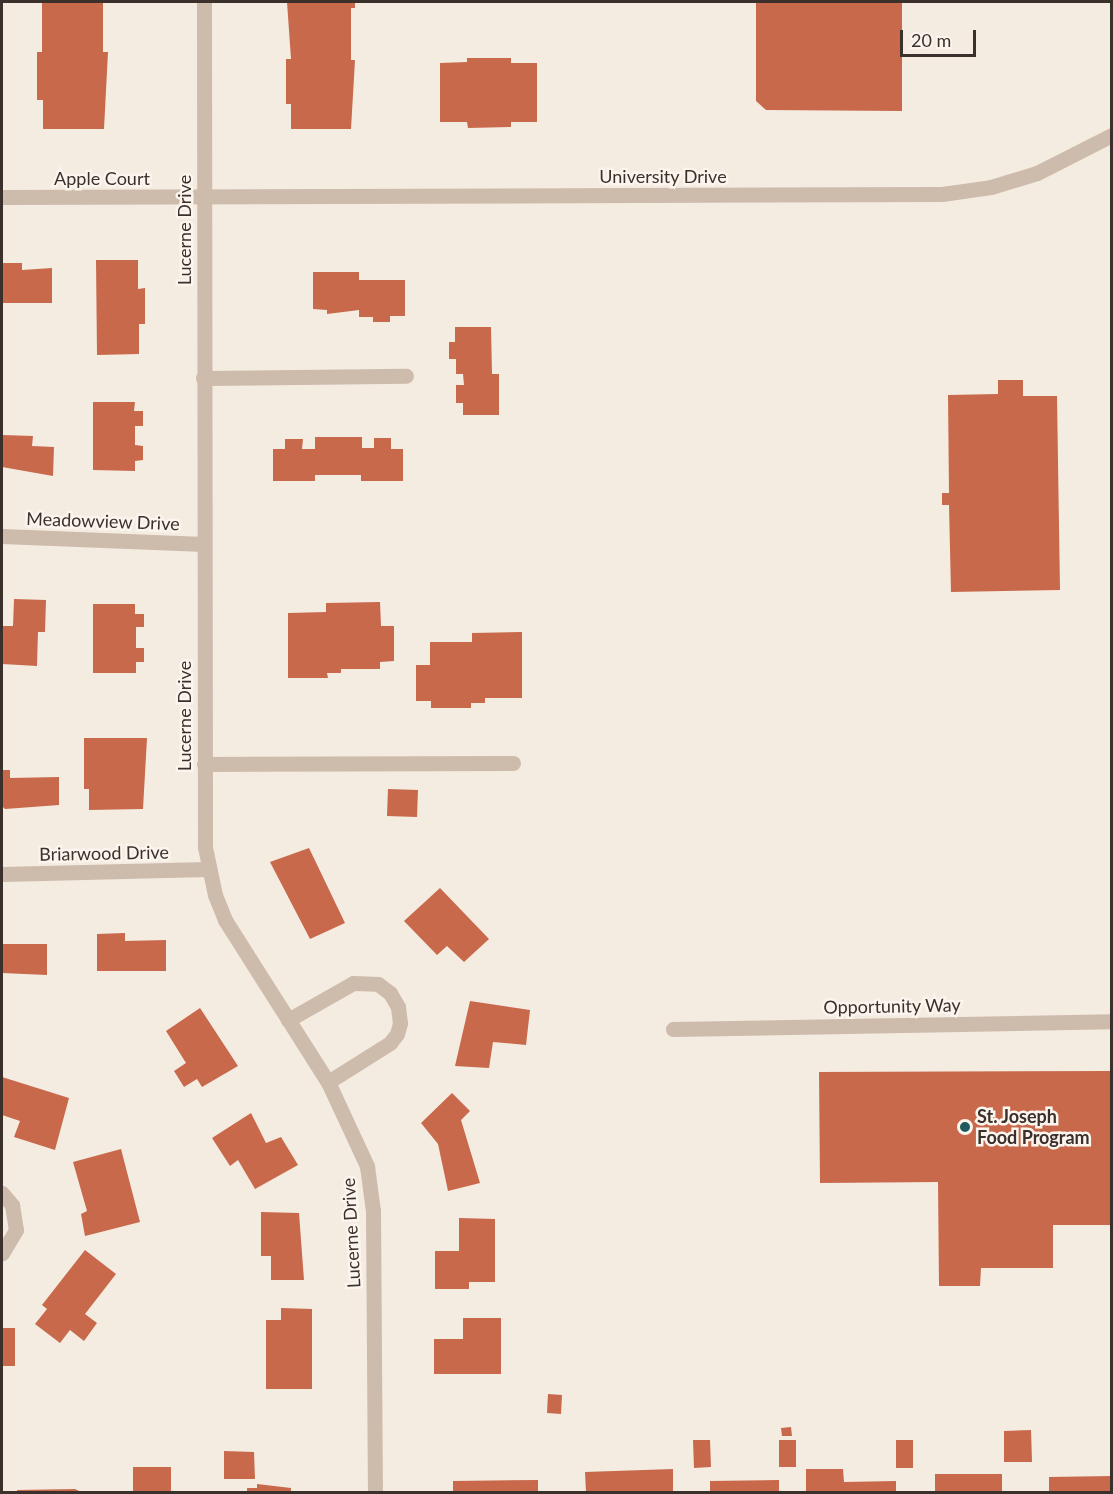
<!DOCTYPE html>
<html>
<head>
<meta charset="utf-8">
<style>
	body { margin:0 }
	#map { position:relative; width:1113px; height:1494px; overflow:hidden; background:#f4ebe1; font-family:Lato,sans-serif }
	div>[style] { position:absolute }
	[style*='--x'] { left:calc(var(--x)*1px); top:calc(var(--y)*1px); width:calc(var(--w)*1px); rotate:calc(var(--a)*1deg) }
	.building>* { inset:0; background:#c8694b }
	.minor>* { height:15px; margin:-7.5px; padding:0 7.5px; transform-origin:7.5px; border-radius:7.5px; background:#cdbbac }
	.dots>* { width:16px; height:16px; translate:-50% -50%; box-sizing:border-box; border:3px solid #fbf5ee; border-radius:50% }
	span { translate:-50% -50%; white-space:nowrap; text-align:center; line-height:1.15; -webkit-text-stroke:5px #fbf5ee; paint-order:stroke }
	.street-label { font-size:18px; color:#3b302b }
	.poi-label { font-size:18px; color:#3b302b; font-weight:700 }
	.left { translate:0 -50%; text-align:left }
	.frame { position:absolute; inset:0; border:3px solid #3b302b; pointer-events:none }
	.scale { position:absolute; left:900px; top:30px; width:76px; height:27px; box-sizing:border-box; border:3px solid #3b302b; border-top:0; padding-left:8px; font-size:18px; line-height:21px; white-space:nowrap; color:#3b302b; -webkit-text-stroke:4px #fbf5ee; paint-order:stroke }
</style>
</head>
<body>
<div id="map">
	<div class="building">
		<i style="clip-path:polygon(42px 2px,103px 2px,103px 52px,108px 52px,104px 129px,43px 129px,43px 100px,37px 100px,37px 52px,42px 52px)"></i>
		<i style="clip-path:polygon(287px 2px,355px 2px,355px 8px,351px 8px,351px 60px,355px 60px,351px 129px,291px 129px,291px 104px,286px 104px,286px 59px,291px 59px)"></i>
		<i style="clip-path:polygon(756px 2px,902px 2px,902px 111px,766px 110px,756px 101px)"></i>
		<i style="clip-path:polygon(467px 58px,511px 58px,511px 63px,537px 63px,537px 122px,511px 122px,511px 127px,468px 128px,467px 122px,440px 122px,440px 63px,467px 62px)"></i>
		<i style="clip-path:polygon(96px 260px,138px 260px,138px 289px,145px 288px,145px 324px,139px 324px,139px 354px,97px 355px)"></i>
		<i style="clip-path:polygon(2px 263px,22px 263px,22px 270px,52px 268px,52px 303px,2px 303px)"></i>
		<i style="clip-path:polygon(313px 272px,359px 272px,359px 280px,405px 280px,405px 316px,390px 316px,390px 322px,373px 322px,373px 317px,359px 317px,359px 310px,327px 314px,327px 310px,313px 309px)"></i>
		<i style="clip-path:polygon(455px 327px,491px 327px,492px 374px,499px 374px,499px 415px,463px 415px,463px 403px,456px 403px,456px 385px,464px 385px,463px 374px,456px 374px,456px 359px,449px 359px,449px 342px,455px 342px)"></i>
		<i style="clip-path:polygon(998px 380px,1023px 380px,1023px 396px,1057px 396px,1060px 590px,951px 592px,949px 505px,942px 505px,942px 493px,949px 493px,948px 395px,998px 394px)"></i>
		<i style="clip-path:polygon(93px 402px,135px 402px,134px 411px,143px 411px,143px 426px,135px 426px,135px 445px,143px 446px,143px 460px,135px 461px,135px 471px,93px 470px)"></i>
		<i style="clip-path:polygon(2px 435px,33px 436px,32px 446px,54px 447px,53px 476px,2px 467px)"></i>
		<i style="clip-path:polygon(315px 437px,362px 437px,362px 448px,374px 448px,374px 438px,391px 438px,391px 449px,403px 449px,403px 481px,361px 481px,361px 475px,315px 475px,315px 481px,273px 481px,273px 449px,285px 449px,285px 439px,303px 439px,302px 449px,315px 449px)"></i>
		<i style="clip-path:polygon(14px 599px,46px 600px,45px 632px,38px 632px,37px 666px,2px 664px,2px 626px,13px 626px)"></i>
		<i style="clip-path:polygon(380px 602px,381px 626px,394px 626px,394px 661px,380px 662px,380px 669px,341px 669px,341px 673px,327px 673px,328px 678px,288px 678px,288px 613px,326px 612px,326px 603px)"></i>
		<i style="clip-path:polygon(93px 604px,135px 604px,135px 614px,144px 614px,144px 627px,136px 627px,136px 648px,144px 648px,144px 662px,136px 662px,136px 673px,93px 673px)"></i>
		<i style="clip-path:polygon(522px 632px,522px 698px,485px 698px,485px 703px,471px 703px,471px 708px,431px 708px,431px 701px,416px 701px,416px 665px,430px 665px,430px 642px,472px 642px,472px 633px)"></i>
		<i style="clip-path:polygon(84px 738px,147px 738px,143px 809px,89px 810px,89px 789px,84px 789px)"></i>
		<i style="clip-path:polygon(2px 770px,10px 770px,10px 778px,59px 777px,59px 805px,5px 809px,2px 806px)"></i>
		<i style="clip-path:polygon(388px 789px,418px 790px,417px 817px,387px 816px)"></i>
		<i style="clip-path:polygon(309px 848px,345px 923px,310px 939px,270px 862px)"></i>
		<i style="clip-path:polygon(440px 888px,489px 939px,464px 962px,447px 946px,437px 955px,404px 921px)"></i>
		<i style="clip-path:polygon(125px 933px,125px 941px,166px 940px,166px 971px,97px 971px,97px 934px)"></i>
		<i style="clip-path:polygon(2px 944px,47px 944px,47px 975px,2px 973px)"></i>
		<i style="clip-path:polygon(470px 1001px,530px 1010px,526px 1045px,493px 1042px,489px 1068px,455px 1066px)"></i>
		<i style="clip-path:polygon(200px 1008px,238px 1066px,202px 1087px,197px 1079px,184px 1087px,174px 1071px,186px 1063px,166px 1031px)"></i>
		<i style="clip-path:polygon(1112px 1071px,1112px 1225px,1053px 1225px,1053px 1268px,981px 1268px,980px 1286px,939px 1286px,938px 1182px,820px 1183px,819px 1072px)"></i>
		<i style="clip-path:polygon(2px 1077px,69px 1098px,55px 1150px,14px 1137px,20px 1121px,2px 1115px)"></i>
		<i style="clip-path:polygon(452px 1093px,470px 1111px,461px 1120px,480px 1183px,448px 1191px,438px 1144px,421px 1123px)"></i>
		<i style="clip-path:polygon(251px 1113px,266px 1143px,281px 1137px,298px 1165px,255px 1189px,238px 1160px,230px 1166px,212px 1138px)"></i>
		<i style="clip-path:polygon(121px 1149px,140px 1222px,85px 1236px,81px 1214px,87px 1211px,73px 1162px)"></i>
		<i style="clip-path:polygon(261px 1212px,299px 1213px,304px 1280px,271px 1280px,271px 1256px,261px 1256px)"></i>
		<i style="clip-path:polygon(459px 1218px,495px 1219px,495px 1282px,469px 1282px,469px 1289px,435px 1289px,435px 1251px,459px 1251px)"></i>
		<i style="clip-path:polygon(85px 1250px,116px 1274px,85px 1314px,97px 1323px,84px 1341px,70px 1330px,60px 1343px,35px 1324px,47px 1309px,42px 1305px)"></i>
		<i style="clip-path:polygon(281px 1308px,312px 1309px,312px 1389px,266px 1389px,266px 1320px,281px 1320px)"></i>
		<i style="clip-path:polygon(463px 1318px,501px 1318px,501px 1374px,434px 1374px,434px 1339px,463px 1339px)"></i>
		<i style="clip-path:polygon(2px 1328px,15px 1328px,15px 1366px,2px 1366px)"></i>
		<i style="clip-path:polygon(548px 1394px,562px 1395px,561px 1414px,547px 1413px)"></i>
		<i style="clip-path:polygon(791px 1427px,792px 1436px,782px 1436px,781px 1428px)"></i>
		<i style="clip-path:polygon(1031px 1430px,1032px 1462px,1004px 1462px,1004px 1431px)"></i>
		<i style="clip-path:polygon(693px 1440px,710px 1440px,711px 1467px,694px 1468px)"></i>
		<i style="clip-path:polygon(779px 1440px,796px 1440px,796px 1467px,779px 1467px)"></i>
		<i style="clip-path:polygon(896px 1440px,913px 1440px,913px 1468px,896px 1468px)"></i>
		<i style="clip-path:polygon(224px 1451px,254px 1452px,255px 1479px,224px 1479px)"></i>
		<i style="clip-path:polygon(133px 1467px,171px 1467px,171px 1492px,133px 1492px)"></i>
		<i style="clip-path:polygon(673px 1469px,673px 1492px,586px 1492px,585px 1472px)"></i>
		<i style="clip-path:polygon(806px 1469px,843px 1469px,844px 1482px,896px 1481px,896px 1492px,806px 1492px)"></i>
		<i style="clip-path:polygon(935px 1474px,1002px 1474px,1002px 1492px,935px 1492px)"></i>
		<i style="clip-path:polygon(1112px 1476px,1112px 1492px,1049px 1492px,1049px 1477px)"></i>
		<i style="clip-path:polygon(538px 1480px,538px 1492px,453px 1492px,453px 1481px)"></i>
		<i style="clip-path:polygon(779px 1480px,779px 1492px,710px 1492px,710px 1481px)"></i>
		<i style="clip-path:polygon(257px 1484px,291px 1488px,291px 1492px,247px 1492px,247px 1488px,257px 1488px)"></i>
		<i style="clip-path:polygon(75px 1489px,81px 1492px,17px 1492px,17px 1490px)"></i>
	</div>
	<div class="minor">
		<i style="--x:204;--y:2;--w:845;--a:89.93"></i>
		<i style="--x:205;--y:847;--w:49;--a:78.2"></i>
		<i style="--x:215;--y:895;--w:27;--a:68"></i>
		<i style="--x:225;--y:920;--w:192;--a:57.6"></i>
		<i style="--x:328;--y:1082;--w:93;--a:65.1"></i>
		<i style="--x:367;--y:1166;--w:45;--a:82.4"></i>
		<i style="--x:373;--y:1211;--w:281;--a:89.6"></i>
		<i style="--x:2;--y:197;--w:940;--a:-0.18"></i>
		<i style="--x:942;--y:194;--w:49;--a:-8.1"></i>
		<i style="--x:991;--y:187;--w:48;--a:-16.9"></i>
		<i style="--x:1037;--y:173;--w:84;--a:-26.9"></i>
		<i style="--x:203;--y:378;--w:203;--a:-0.6"></i>
		<i style="--x:2;--y:536;--w:202;--a:2.3"></i>
		<i style="--x:204;--y:764;--w:309;--a:-0.2"></i>
		<i style="--x:2;--y:874;--w:206;--a:-1.4"></i>
		<i style="--x:288;--y:1020;--w:75;--a:-29.6"></i>
		<i style="--x:353;--y:983;--w:25;--a:2"></i>
		<i style="--x:378;--y:984;--w:15;--a:37"></i>
		<i style="--x:390;--y:993;--w:16;--a:60"></i>
		<i style="--x:398;--y:1007;--w:16;--a:83"></i>
		<i style="--x:400;--y:1023;--w:11;--a:105"></i>
		<i style="--x:397;--y:1034;--w:11;--a:128"></i>
		<i style="--x:390;--y:1043;--w:73;--a:147.8"></i>
		<i style="--x:673;--y:1029;--w:439;--a:-1"></i>
		<i style="--x:2;--y:1193;--w:16;--a:50"></i>
		<i style="--x:12;--y:1205;--w:25;--a:81"></i>
		<i style="--x:16;--y:1230;--w:27;--a:121"></i>
	</div>
	<div class="dots">
		<i style="left:965px;top:1127px;background:#1f5a5e"></i>
	</div>
	<div class="street-label">
		<span style="left:663px;top:176px">University Drive</span>
		<span style="left:102px;top:178px">Apple Court</span>
		<span style="left:184px;top:230px;rotate:-90deg">Lucerne Drive</span>
		<span style="left:103px;top:521px;rotate:2deg">Meadowview Drive</span>
		<span style="left:184px;top:716px;rotate:-90deg">Lucerne Drive</span>
		<span style="left:104px;top:853px;rotate:-1deg">Briarwood Drive</span>
		<span style="left:892px;top:1006px;rotate:-1deg">Opportunity Way</span>
		<span style="left:351px;top:1233px;rotate:-93deg">Lucerne Drive</span>
	</div>
	<div class="poi-label">
		<span class="left" style="left:977px;top:1127px">St. Joseph<br>Food Program</span>
	</div>
	<div class="frame"></div>
	<div class="scale">20 m</div>
</div>
</body>
</html>
